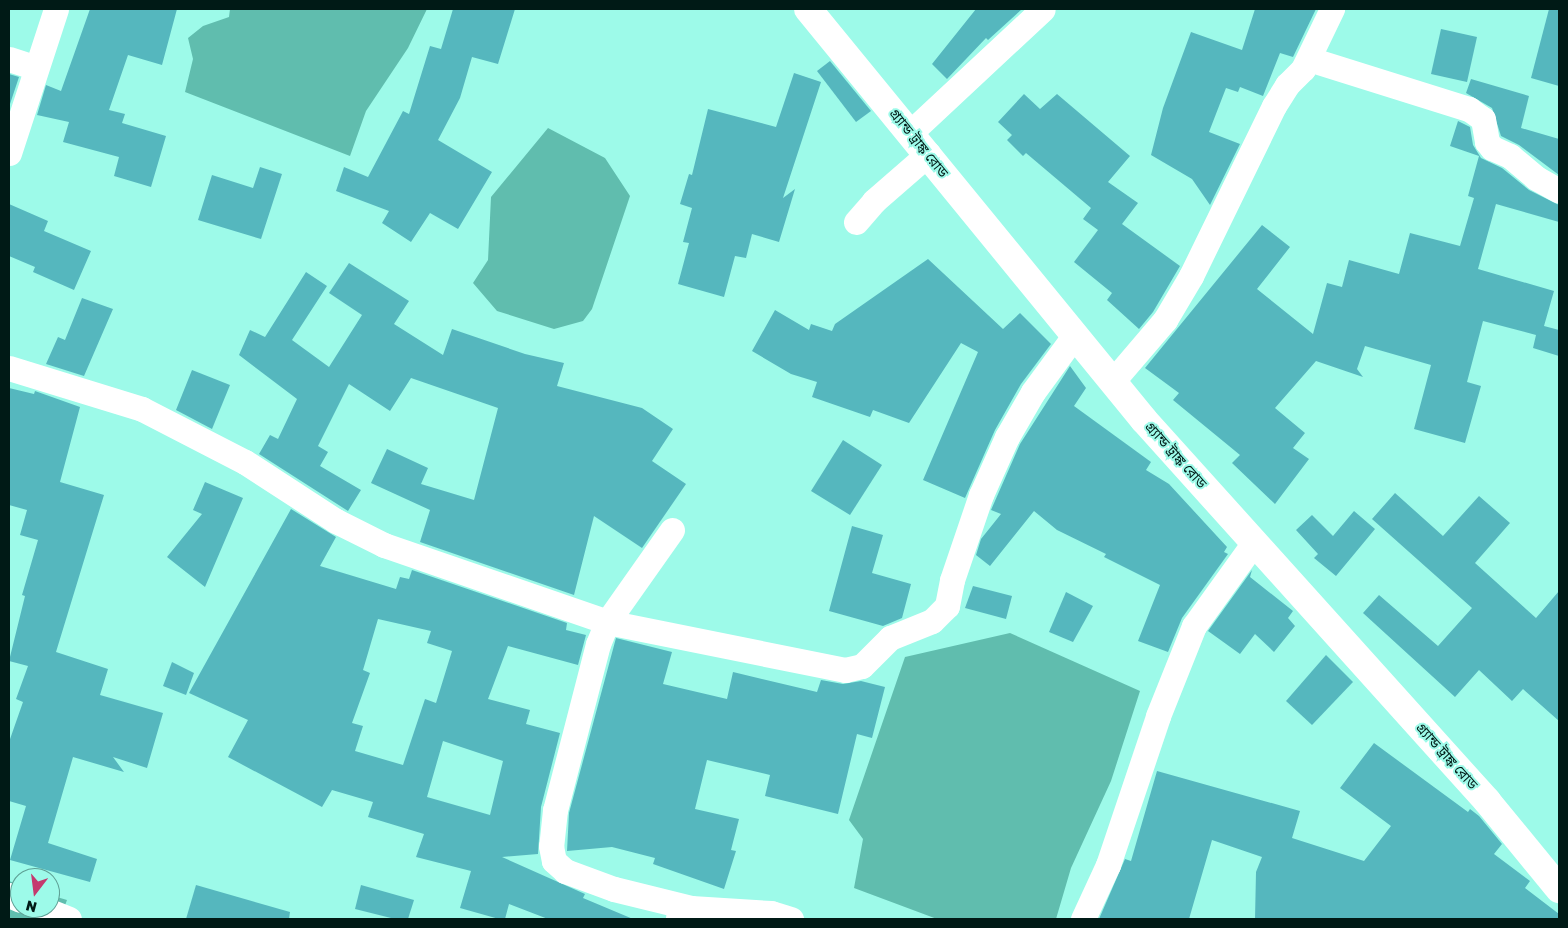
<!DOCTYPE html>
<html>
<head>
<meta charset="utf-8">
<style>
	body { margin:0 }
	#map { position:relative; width:1568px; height:928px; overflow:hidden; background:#9dfae9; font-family:"Golos Text","Noto Sans Bengali",sans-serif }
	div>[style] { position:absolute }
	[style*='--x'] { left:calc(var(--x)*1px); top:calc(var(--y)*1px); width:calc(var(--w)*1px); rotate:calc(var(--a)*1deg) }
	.water>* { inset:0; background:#60bdae }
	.building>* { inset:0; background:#55b7be }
	.street>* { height:25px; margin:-12.5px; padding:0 12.5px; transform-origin:12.5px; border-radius:12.5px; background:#fff }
	.highway>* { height:28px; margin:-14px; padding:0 14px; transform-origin:14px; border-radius:14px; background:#fff }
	span { translate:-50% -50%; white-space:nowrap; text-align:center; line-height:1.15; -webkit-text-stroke:4px #9dfae9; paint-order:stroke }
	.street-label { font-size:14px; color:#001a16 }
	.frame { position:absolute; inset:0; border:10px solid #001a16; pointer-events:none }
	.north { position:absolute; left:10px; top:868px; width:50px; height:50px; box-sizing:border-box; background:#9dfae9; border:1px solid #5ea095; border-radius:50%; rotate:195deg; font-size:14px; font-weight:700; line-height:20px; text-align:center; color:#001a16 }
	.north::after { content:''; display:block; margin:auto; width:18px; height:22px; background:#c4396e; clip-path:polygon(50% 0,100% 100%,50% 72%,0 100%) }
</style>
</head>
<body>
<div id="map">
	<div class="water">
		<i style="clip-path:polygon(230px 9px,427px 9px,408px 48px,366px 111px,350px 156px,185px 92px,193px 59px,188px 38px,203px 26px,229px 17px)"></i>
		<i style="clip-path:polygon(548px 128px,605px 158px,630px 196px,592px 309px,583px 321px,554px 329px,497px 311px,473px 283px,488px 260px,491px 197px)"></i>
		<i style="clip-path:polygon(1010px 633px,1140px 691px,1111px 781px,1071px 868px,1056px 919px,937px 919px,854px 888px,863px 839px,849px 820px,905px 657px)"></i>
		<i style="clip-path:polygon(9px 881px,20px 885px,20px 908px,50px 908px,50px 895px,67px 900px,60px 919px,9px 919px)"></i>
	</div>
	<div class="building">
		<i style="clip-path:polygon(90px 9px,177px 9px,162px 65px,128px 55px,109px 110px,125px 114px,122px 123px,166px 136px,151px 187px,114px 176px,119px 157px,63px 142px,69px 122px,37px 115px,46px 85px,61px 91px)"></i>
		<i style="clip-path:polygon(453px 9px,515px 9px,498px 64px,472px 57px,460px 98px,438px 140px,492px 172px,458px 229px,430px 213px,411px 242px,382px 223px,389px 211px,336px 191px,344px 167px,368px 177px,403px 111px,409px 114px,430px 46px,441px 49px)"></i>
		<i style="clip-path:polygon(976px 9px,1022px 9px,988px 40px,986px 38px,947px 79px,932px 64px)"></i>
		<i style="clip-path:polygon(1255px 9px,1316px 9px,1293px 57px,1280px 53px,1263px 96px,1240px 87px,1238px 92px,1226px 88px,1209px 132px,1240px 144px,1210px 205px,1192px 179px,1151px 155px,1163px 108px,1191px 32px,1242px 50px)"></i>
		<i style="clip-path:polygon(1549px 9px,1559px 9px,1559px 86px,1531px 78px)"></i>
		<i style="clip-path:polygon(1441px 29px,1477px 37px,1467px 82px,1431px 74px)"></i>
		<i style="clip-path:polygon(830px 61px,871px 111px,856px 122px,817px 71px)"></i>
		<i style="clip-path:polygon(794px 73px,821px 82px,783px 198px,795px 189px,779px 242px,752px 234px,746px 258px,735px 256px,724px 297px,678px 284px,689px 243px,683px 242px,692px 208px,680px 204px,689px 174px,692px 175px,708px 109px,776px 127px)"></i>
		<i style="clip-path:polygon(9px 74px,19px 77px,9px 107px)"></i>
		<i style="clip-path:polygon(1471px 79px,1529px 96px,1521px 128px,1559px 139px,1559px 175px,1519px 145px,1501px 136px,1492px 108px,1466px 93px)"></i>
		<i style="clip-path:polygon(1024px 94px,1040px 109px,1057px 94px,1130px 156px,1108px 182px,1138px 203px,1122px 224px,1180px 266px,1153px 312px,1139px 329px,1107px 300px,1112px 293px,1074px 262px,1098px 230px,1083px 219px,1091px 208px,1026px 153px,1023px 156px,1007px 140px,1012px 135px,998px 122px)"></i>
		<i style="clip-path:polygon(1458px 121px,1470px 127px,1473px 145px,1481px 158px,1502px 168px,1529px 190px,1559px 205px,1559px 222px,1496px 204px,1478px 269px,1554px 291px,1544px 326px,1559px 330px,1559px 356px,1533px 348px,1536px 335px,1483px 321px,1467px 382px,1481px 386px,1465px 443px,1414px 429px,1431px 365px,1365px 346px,1357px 369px,1363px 377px,1316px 361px,1275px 408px,1305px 433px,1293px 448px,1309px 459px,1275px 504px,1232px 463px,1240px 455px,1173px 400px,1179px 393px,1145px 368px,1262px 225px,1290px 247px,1257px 289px,1313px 334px,1327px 283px,1342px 287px,1349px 260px,1399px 274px,1410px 233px,1460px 246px,1474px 198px,1468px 196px,1479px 156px,1450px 146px)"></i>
		<i style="clip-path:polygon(260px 167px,282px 174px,261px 239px,198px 220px,212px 175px,253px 188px)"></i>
		<i style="clip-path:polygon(9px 204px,48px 221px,44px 231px,91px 251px,74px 290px,33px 272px,35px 267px,9px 256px)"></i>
		<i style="clip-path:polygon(928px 259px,1003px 329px,1020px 313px,1051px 344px,1021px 384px,995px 430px,965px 498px,923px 480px,978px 352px,961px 343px,909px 423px,873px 410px,870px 417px,812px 397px,817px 382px,791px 374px,752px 351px,775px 310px,809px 330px,811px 324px,832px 331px,835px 324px)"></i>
		<i style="clip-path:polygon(349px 263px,409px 301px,394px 324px,443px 355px,452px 329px,525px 354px,564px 363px,557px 386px,642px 408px,673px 429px,652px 461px,686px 484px,642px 548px,594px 516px,574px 595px,420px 542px,430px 510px,371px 483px,387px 449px,428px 468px,421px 484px,474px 500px,498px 408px,411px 378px,390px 411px,349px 384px,318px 446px,328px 452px,320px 466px,361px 490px,348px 511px,259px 454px,270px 435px,278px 439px,297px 399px,239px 355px,250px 330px,265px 337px,306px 272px,327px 286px,292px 340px,329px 367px,362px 315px,329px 293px)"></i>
		<i style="clip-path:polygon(82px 298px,113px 309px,84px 376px,46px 364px,58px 337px,65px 340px)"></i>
		<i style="clip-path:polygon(1070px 366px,1086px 388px,1074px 406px,1151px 462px,1146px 470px,1169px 484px,1227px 547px,1224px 552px,1228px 554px,1182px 618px,1168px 652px,1138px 641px,1160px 585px,1104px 557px,1106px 554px,1057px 530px,1034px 511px,990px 566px,976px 555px,981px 539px,1001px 514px,991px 510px,1020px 444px)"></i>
		<i style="clip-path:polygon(192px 370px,230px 385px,212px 429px,176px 410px)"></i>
		<i style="clip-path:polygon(9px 388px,34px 394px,35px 391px,80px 407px,60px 482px,104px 495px,56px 652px,108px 669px,100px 695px,163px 713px,147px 768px,113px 757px,124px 772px,73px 757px,48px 843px,97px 859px,90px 882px,10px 860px,26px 806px,9px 801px,9px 742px,23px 702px,16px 699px,28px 666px,9px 661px,25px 596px,22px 595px,38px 540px,20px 535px,27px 510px,9px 505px)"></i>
		<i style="clip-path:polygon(843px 440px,882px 465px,850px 515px,811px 491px)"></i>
		<i style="clip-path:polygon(205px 482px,243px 498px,205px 587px,167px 557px,202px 514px,193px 510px)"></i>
		<i style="clip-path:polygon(1395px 493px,1443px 536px,1479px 496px,1510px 523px,1475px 563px,1536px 618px,1559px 591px,1559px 721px,1523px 689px,1512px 701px,1479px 670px,1455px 697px,1363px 613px,1379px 595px,1438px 646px,1472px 608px,1372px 519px)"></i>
		<i style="clip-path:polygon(evenodd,291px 509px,336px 537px,320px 566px,396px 589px,400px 577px,409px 579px,412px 570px,567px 623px,566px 630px,586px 635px,578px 665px,508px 646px,488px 699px,530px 710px,526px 724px,560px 733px,541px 807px,538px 854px,502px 857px,585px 894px,583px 898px,633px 919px,548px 919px,509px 904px,505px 919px,499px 919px,460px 908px,471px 871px,416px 857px,424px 834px,368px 817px,373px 802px,332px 790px,322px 807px,228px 757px,248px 720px,189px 693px,291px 509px,378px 619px,431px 631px,427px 643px,452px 651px,436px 703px,425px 699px,403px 765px,355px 751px,363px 726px,352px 723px,370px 673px,363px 670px,378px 619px,291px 509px,443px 741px,503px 761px,490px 815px,427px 797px,443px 741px)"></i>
		<i style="clip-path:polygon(1354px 511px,1375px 529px,1336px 576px,1314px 558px,1318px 554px,1296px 530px,1312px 515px,1333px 536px)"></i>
		<i style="clip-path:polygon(852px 526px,883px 535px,872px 573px,911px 584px,902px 618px,883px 626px,829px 611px)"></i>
		<i style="clip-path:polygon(1252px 570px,1250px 577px,1293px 611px,1288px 618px,1295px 626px,1274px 652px,1255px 634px,1240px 654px,1208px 631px)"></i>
		<i style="clip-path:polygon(973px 586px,1012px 596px,1006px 619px,965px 608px)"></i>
		<i style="clip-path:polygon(1066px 592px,1093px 606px,1073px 642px,1049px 632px)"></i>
		<i style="clip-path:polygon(616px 638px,672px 652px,663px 684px,727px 699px,733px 672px,817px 692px,821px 680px,843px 684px,861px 681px,885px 687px,872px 738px,857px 734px,838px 814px,765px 796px,770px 775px,707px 760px,695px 809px,739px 819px,731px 850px,736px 851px,724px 889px,653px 864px,655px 858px,612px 847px,567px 851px,569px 813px)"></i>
		<i style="clip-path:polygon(1326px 655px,1353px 682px,1312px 725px,1286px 701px)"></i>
		<i style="clip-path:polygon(172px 662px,194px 673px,186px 695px,163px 686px)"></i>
		<i style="clip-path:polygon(1374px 743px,1468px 812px,1470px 809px,1479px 816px,1502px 844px,1494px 854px,1530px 881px,1525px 888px,1559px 914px,1559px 919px,1255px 919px,1256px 872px,1262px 857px,1212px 840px,1189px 919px,1099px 919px,1125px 859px,1131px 861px,1157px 771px,1300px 811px,1292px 838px,1364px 861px,1391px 826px,1340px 788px)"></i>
		<i style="clip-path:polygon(196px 885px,290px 912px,289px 919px,186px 919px)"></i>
		<i style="clip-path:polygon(361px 885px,414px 900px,408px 919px,395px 919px,355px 909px)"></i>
	</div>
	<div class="street">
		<i style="--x:9;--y:59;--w:28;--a:18"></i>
		<i style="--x:1309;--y:59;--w:168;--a:17.4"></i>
		<i style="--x:1469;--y:109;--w:17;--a:36"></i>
		<i style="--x:1483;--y:119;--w:23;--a:80"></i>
		<i style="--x:1487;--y:142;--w:8;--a:50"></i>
		<i style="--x:1492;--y:148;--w:20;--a:24"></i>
		<i style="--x:1510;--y:156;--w:34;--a:40"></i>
		<i style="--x:1536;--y:178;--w:26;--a:29"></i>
		<i style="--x:911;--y:132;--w:180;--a:-43"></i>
		<i style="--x:9;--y:153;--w:151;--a:-71.9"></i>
		<i style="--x:856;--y:222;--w:28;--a:-49"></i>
		<i style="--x:874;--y:201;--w:72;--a:-41"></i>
		<i style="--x:9;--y:368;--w:139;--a:17.1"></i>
		<i style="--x:142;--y:409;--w:116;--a:27.2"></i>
		<i style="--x:245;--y:462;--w:108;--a:33"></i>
		<i style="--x:336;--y:521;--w:54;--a:26.6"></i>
		<i style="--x:384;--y:545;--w:236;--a:19"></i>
		<i style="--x:607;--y:622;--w:243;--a:11.4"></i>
		<i style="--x:845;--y:670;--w:17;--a:-13"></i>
		<i style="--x:862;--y:666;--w:40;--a:-45"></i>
		<i style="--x:890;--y:638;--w:45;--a:-22"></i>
		<i style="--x:932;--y:621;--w:21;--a:-45"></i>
		<i style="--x:947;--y:606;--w:26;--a:-79"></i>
		<i style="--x:952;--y:580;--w:90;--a:-71.2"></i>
		<i style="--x:981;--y:495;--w:64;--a:-65.9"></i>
		<i style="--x:1007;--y:437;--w:52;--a:-60"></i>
		<i style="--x:1033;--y:392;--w:69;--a:-53.8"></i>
		<i style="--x:1112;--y:382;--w:82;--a:-49.5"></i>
		<i style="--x:1165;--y:320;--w:51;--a:-59.4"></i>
		<i style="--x:1191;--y:276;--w:189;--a:-64"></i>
		<i style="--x:1274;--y:106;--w:25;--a:-58"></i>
		<i style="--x:1287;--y:85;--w:23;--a:-45"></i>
		<i style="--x:1303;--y:69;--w:67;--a:-64.2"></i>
		<i style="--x:672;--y:530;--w:113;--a:125.2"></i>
		<i style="--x:607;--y:622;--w:24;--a:112"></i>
		<i style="--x:598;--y:644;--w:171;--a:104.5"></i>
		<i style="--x:555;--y:810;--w:36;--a:96"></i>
		<i style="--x:551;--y:846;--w:15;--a:79"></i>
		<i style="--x:554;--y:861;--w:15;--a:42"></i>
		<i style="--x:565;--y:871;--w:52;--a:20.2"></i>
		<i style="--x:614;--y:889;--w:79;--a:13.9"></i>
		<i style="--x:9;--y:895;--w:12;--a:24"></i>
		<i style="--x:42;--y:908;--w:29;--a:22"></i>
		<i style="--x:678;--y:918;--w:16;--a:-38"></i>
		<i style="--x:691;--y:908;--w:80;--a:3.6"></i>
		<i style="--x:771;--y:913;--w:21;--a:17"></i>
		<i style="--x:1083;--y:919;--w:60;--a:-65.2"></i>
		<i style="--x:1108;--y:865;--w:157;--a:-71.4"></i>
		<i style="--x:1158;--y:716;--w:97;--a:-68.2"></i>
		<i style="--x:1194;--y:626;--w:101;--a:-54.3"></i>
	</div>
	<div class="highway">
		<i style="--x:808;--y:9;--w:531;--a:50.73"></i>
		<i style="--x:1144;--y:420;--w:513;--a:48"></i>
		<i style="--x:1487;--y:801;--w:114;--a:50.7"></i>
	</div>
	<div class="street-label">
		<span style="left:919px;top:143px;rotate:51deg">গ্র্যান্ড ট্রাঙ্ক রোড</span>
		<span style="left:1176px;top:455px;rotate:48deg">গ্র্যান্ড ট্রাঙ্ক রোড</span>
		<span style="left:1447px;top:756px;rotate:48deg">গ্র্যান্ড ট্রাঙ্ক রোড</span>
	</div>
	<div class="frame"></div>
	<div class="north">N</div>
</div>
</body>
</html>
